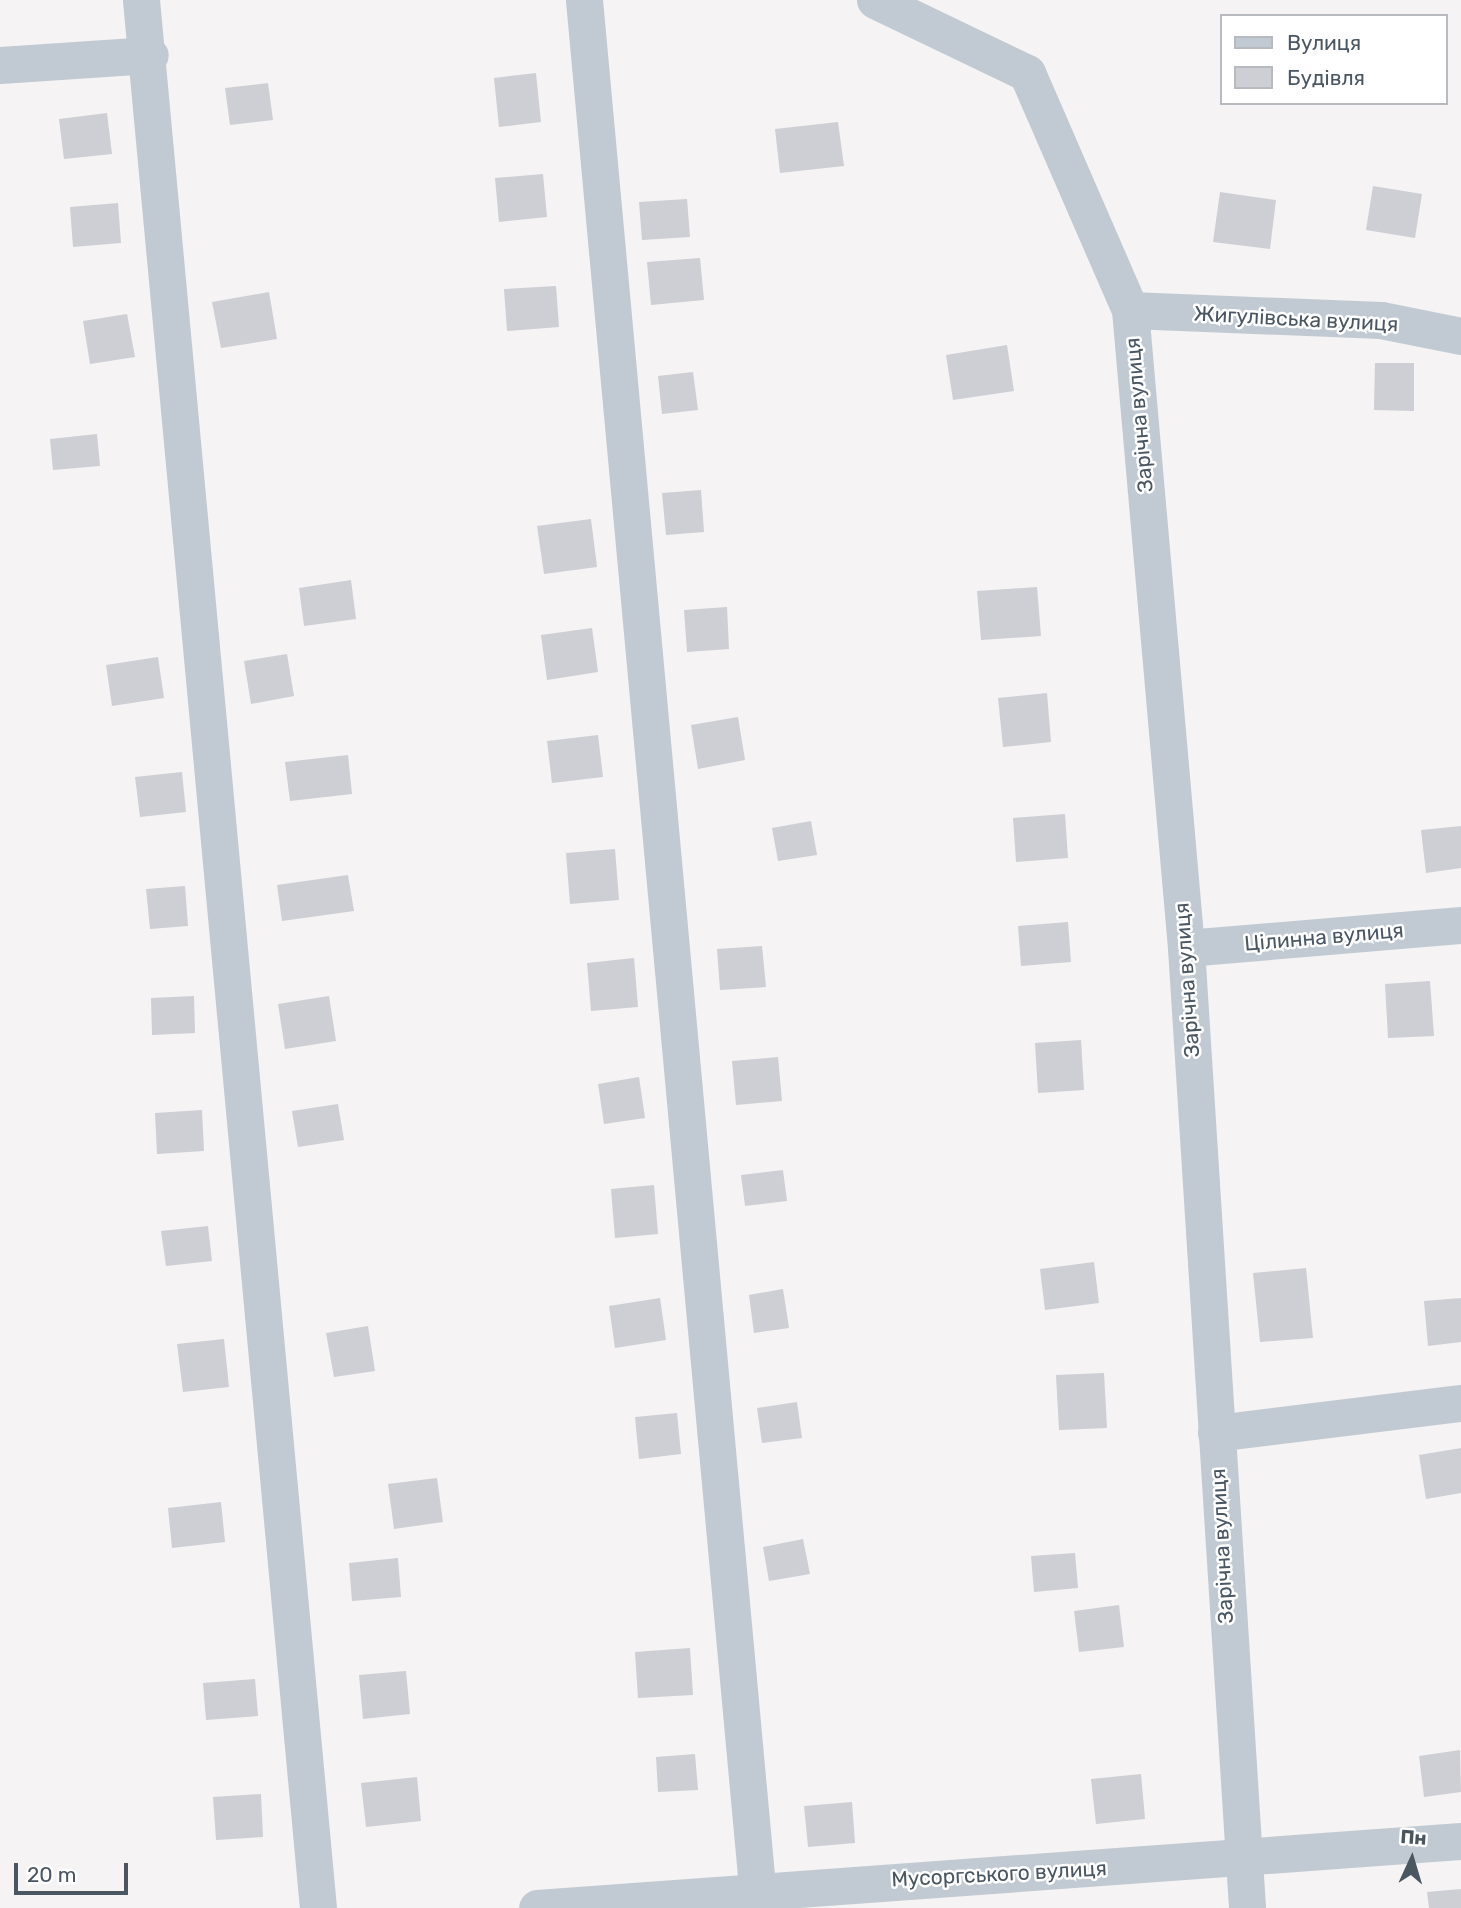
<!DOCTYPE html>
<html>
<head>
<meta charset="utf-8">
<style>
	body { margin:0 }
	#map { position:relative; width:1461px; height:1908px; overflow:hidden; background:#f5f3f3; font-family:Rubik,sans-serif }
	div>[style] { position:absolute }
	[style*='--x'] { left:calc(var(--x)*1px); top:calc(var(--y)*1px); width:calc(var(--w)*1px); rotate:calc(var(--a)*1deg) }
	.building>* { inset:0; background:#cdcfd5 }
	.street>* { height:37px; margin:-18.5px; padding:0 18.5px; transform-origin:18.5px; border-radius:18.5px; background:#c1cad2 }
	span { translate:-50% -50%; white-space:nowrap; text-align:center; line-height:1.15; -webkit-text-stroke:5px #fff; paint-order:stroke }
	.street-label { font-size:21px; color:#4a5661 }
	.legend { position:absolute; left:1220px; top:14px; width:228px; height:91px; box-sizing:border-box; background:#fff; border:2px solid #b7bbc0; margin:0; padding:9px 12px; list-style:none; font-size:21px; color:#4a5661 }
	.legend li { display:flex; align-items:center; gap:14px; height:35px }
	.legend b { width:35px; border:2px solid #b7bbc0 }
	.north { position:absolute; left:1377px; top:1824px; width:70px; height:70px; -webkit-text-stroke:5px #fff; paint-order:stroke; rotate:4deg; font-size:19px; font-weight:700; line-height:28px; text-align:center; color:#4a5661 }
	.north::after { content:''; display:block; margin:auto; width:24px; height:32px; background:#4a5661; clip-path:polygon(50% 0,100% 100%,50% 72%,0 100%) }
	.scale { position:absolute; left:14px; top:1863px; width:114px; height:32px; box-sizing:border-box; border:4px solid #4a5661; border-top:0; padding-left:9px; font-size:21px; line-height:24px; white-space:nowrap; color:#4a5661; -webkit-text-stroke:5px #fff; paint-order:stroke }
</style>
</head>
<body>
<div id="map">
	<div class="building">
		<i style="clip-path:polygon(536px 73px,541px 122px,499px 127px,494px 78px)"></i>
		<i style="clip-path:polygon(268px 83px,273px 120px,230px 125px,225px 88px)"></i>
		<i style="clip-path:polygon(107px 113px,112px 154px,64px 159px,59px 119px)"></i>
		<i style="clip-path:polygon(838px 122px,844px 166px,780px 173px,775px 129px)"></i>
		<i style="clip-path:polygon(543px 174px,547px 217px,499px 222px,495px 178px)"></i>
		<i style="clip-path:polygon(1373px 186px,1422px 194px,1415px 238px,1366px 230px)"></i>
		<i style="clip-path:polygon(1220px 192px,1276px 200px,1270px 249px,1213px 242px)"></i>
		<i style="clip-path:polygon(687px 199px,690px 237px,642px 240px,639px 202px)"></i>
		<i style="clip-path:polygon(118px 203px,121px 243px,73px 247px,70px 207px)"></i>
		<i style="clip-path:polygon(700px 258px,704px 300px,651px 305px,647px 262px)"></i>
		<i style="clip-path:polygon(556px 286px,559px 327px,507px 331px,504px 289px)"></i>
		<i style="clip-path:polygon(269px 292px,277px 339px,221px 348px,212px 302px)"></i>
		<i style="clip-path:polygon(127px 314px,135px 357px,90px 364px,83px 321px)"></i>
		<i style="clip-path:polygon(1007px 345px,1014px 391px,953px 400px,946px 355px)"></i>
		<i style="clip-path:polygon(1375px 363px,1414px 363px,1414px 411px,1374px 410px)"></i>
		<i style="clip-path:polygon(693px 372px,698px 410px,662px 414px,658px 376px)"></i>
		<i style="clip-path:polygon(97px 434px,100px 466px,53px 470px,50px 439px)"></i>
		<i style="clip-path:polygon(701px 490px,704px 532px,666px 535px,662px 493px)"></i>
		<i style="clip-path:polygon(591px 519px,597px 567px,544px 574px,537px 526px)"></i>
		<i style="clip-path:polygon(351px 580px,356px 619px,304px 626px,299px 588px)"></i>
		<i style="clip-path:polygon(1037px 587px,1041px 636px,981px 640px,977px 591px)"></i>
		<i style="clip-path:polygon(727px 607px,729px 649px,687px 652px,684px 610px)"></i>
		<i style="clip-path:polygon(592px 628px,598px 672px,547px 680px,541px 635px)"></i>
		<i style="clip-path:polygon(287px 654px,294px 696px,251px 704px,244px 661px)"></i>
		<i style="clip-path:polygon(158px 657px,164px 698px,112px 706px,106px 665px)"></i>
		<i style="clip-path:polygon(1047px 693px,1051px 742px,1003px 747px,998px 698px)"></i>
		<i style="clip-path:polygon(738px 717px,745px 760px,698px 769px,691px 725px)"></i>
		<i style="clip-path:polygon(598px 735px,603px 777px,552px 783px,547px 741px)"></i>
		<i style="clip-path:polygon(348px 755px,352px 794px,290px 801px,285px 762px)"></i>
		<i style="clip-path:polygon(182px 772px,186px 812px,140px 817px,135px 777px)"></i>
		<i style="clip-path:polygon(1065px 814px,1068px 858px,1016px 862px,1013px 818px)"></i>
		<i style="clip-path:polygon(811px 821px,817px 855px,778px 861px,772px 828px)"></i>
		<i style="clip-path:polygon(1461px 826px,1461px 868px,1426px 873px,1421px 830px)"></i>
		<i style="clip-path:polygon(615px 849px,619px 900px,570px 904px,566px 853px)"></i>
		<i style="clip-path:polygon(348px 875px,354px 911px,282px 921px,277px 885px)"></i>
		<i style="clip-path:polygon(185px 886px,188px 926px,150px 929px,146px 889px)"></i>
		<i style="clip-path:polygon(1068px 922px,1071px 962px,1021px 966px,1018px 926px)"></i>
		<i style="clip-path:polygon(762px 946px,766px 987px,720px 990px,717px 949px)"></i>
		<i style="clip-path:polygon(634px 958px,638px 1007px,591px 1011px,587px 963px)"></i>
		<i style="clip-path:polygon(1430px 981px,1434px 1036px,1388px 1038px,1385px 984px)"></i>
		<i style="clip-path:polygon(194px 996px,195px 1033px,152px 1035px,151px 998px)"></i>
		<i style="clip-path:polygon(329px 996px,336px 1041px,285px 1049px,278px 1004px)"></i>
		<i style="clip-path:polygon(1081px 1040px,1084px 1090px,1038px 1093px,1035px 1043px)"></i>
		<i style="clip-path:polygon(778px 1057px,782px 1101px,736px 1105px,732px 1061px)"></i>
		<i style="clip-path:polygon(639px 1077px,645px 1118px,604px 1124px,598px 1084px)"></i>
		<i style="clip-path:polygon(338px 1104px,344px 1140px,298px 1147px,292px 1111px)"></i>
		<i style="clip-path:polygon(202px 1110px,204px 1151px,157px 1154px,155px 1113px)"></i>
		<i style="clip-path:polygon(783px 1170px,787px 1201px,745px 1206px,741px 1175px)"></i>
		<i style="clip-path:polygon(654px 1185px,658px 1234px,615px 1238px,611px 1189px)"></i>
		<i style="clip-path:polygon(208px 1226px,212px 1261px,166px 1266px,161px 1231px)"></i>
		<i style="clip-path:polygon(1094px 1262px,1099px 1303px,1045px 1310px,1040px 1269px)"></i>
		<i style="clip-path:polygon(1306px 1268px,1313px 1338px,1260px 1342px,1253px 1273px)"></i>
		<i style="clip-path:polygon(783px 1289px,789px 1328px,754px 1333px,749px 1295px)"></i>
		<i style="clip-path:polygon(660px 1298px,666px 1340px,615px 1348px,609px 1306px)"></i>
		<i style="clip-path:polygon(1461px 1298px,1461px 1342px,1428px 1346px,1424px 1301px)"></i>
		<i style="clip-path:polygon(368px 1326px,375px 1371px,334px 1377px,326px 1333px)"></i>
		<i style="clip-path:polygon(224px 1339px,229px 1387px,183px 1392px,177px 1344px)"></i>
		<i style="clip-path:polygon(1104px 1373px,1107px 1428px,1059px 1430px,1056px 1375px)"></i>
		<i style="clip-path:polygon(797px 1402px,802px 1438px,762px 1443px,757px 1408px)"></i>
		<i style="clip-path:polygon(677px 1413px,681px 1454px,639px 1459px,635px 1417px)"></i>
		<i style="clip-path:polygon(1461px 1448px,1461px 1493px,1426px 1499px,1419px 1455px)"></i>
		<i style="clip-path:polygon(437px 1478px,443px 1522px,394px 1529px,388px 1484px)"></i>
		<i style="clip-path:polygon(221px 1502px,225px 1542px,172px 1548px,168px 1508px)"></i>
		<i style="clip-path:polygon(803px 1539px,810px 1574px,769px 1581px,763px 1547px)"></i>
		<i style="clip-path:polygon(1075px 1553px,1078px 1588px,1034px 1592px,1031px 1556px)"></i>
		<i style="clip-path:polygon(398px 1558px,401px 1597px,352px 1601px,349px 1563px)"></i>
		<i style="clip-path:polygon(1119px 1605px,1124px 1647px,1079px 1652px,1074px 1611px)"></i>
		<i style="clip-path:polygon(690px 1648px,693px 1695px,638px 1698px,635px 1652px)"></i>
		<i style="clip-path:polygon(406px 1671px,410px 1714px,363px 1719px,359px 1675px)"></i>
		<i style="clip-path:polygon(255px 1679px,258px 1716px,206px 1720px,203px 1683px)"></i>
		<i style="clip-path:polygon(1460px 1750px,1461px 1792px,1424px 1797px,1419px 1756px)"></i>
		<i style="clip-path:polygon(695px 1754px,698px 1790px,658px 1792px,656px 1757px)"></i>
		<i style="clip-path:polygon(1141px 1774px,1145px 1819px,1096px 1824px,1091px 1779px)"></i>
		<i style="clip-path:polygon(417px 1777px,421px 1821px,366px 1827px,361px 1783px)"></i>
		<i style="clip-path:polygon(261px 1794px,263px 1837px,216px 1840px,213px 1797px)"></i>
		<i style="clip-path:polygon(852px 1802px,855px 1843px,808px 1847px,804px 1806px)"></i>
		<i style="clip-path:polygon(1461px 1889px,1461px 1908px,1429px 1908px,1427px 1892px)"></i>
	</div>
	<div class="street">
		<i style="--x:141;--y:0;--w:1916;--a:84.7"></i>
		<i style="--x:584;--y:0;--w:1916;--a:84.76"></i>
		<i style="--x:875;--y:0;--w:169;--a:25.7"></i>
		<i style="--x:1027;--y:73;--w:258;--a:66.5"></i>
		<i style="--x:1130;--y:310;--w:640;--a:84.98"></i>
		<i style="--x:1186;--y:948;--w:962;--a:86.36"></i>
		<i style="--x:0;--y:65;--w:150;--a:-3.8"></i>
		<i style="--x:1130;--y:310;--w:251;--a:2.3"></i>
		<i style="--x:1381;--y:320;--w:82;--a:11.3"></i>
		<i style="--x:1186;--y:948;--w:276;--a:-4.8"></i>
		<i style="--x:1216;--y:1433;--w:247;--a:-7"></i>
		<i style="--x:537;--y:1908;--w:926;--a:-4.15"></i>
	</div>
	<div class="street-label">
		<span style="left:1296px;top:319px;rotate:3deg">Жигулівська вулиця</span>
		<span style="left:1139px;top:415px;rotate:-95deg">Зарічна вулиця</span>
		<span style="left:1324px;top:937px;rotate:-5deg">Цілинна вулиця</span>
		<span style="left:1187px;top:980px;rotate:-94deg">Зарічна вулиця</span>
		<span style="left:1222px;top:1546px;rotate:-93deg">Зарічна вулиця</span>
		<span style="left:999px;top:1874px;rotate:-3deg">Мусоргського вулиця</span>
	</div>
	<ul class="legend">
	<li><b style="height:9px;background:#c1cad2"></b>Вулиця</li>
	<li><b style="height:19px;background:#cdcfd5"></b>Будівля</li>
	</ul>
	<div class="north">Пн</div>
	<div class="scale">20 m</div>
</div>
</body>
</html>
